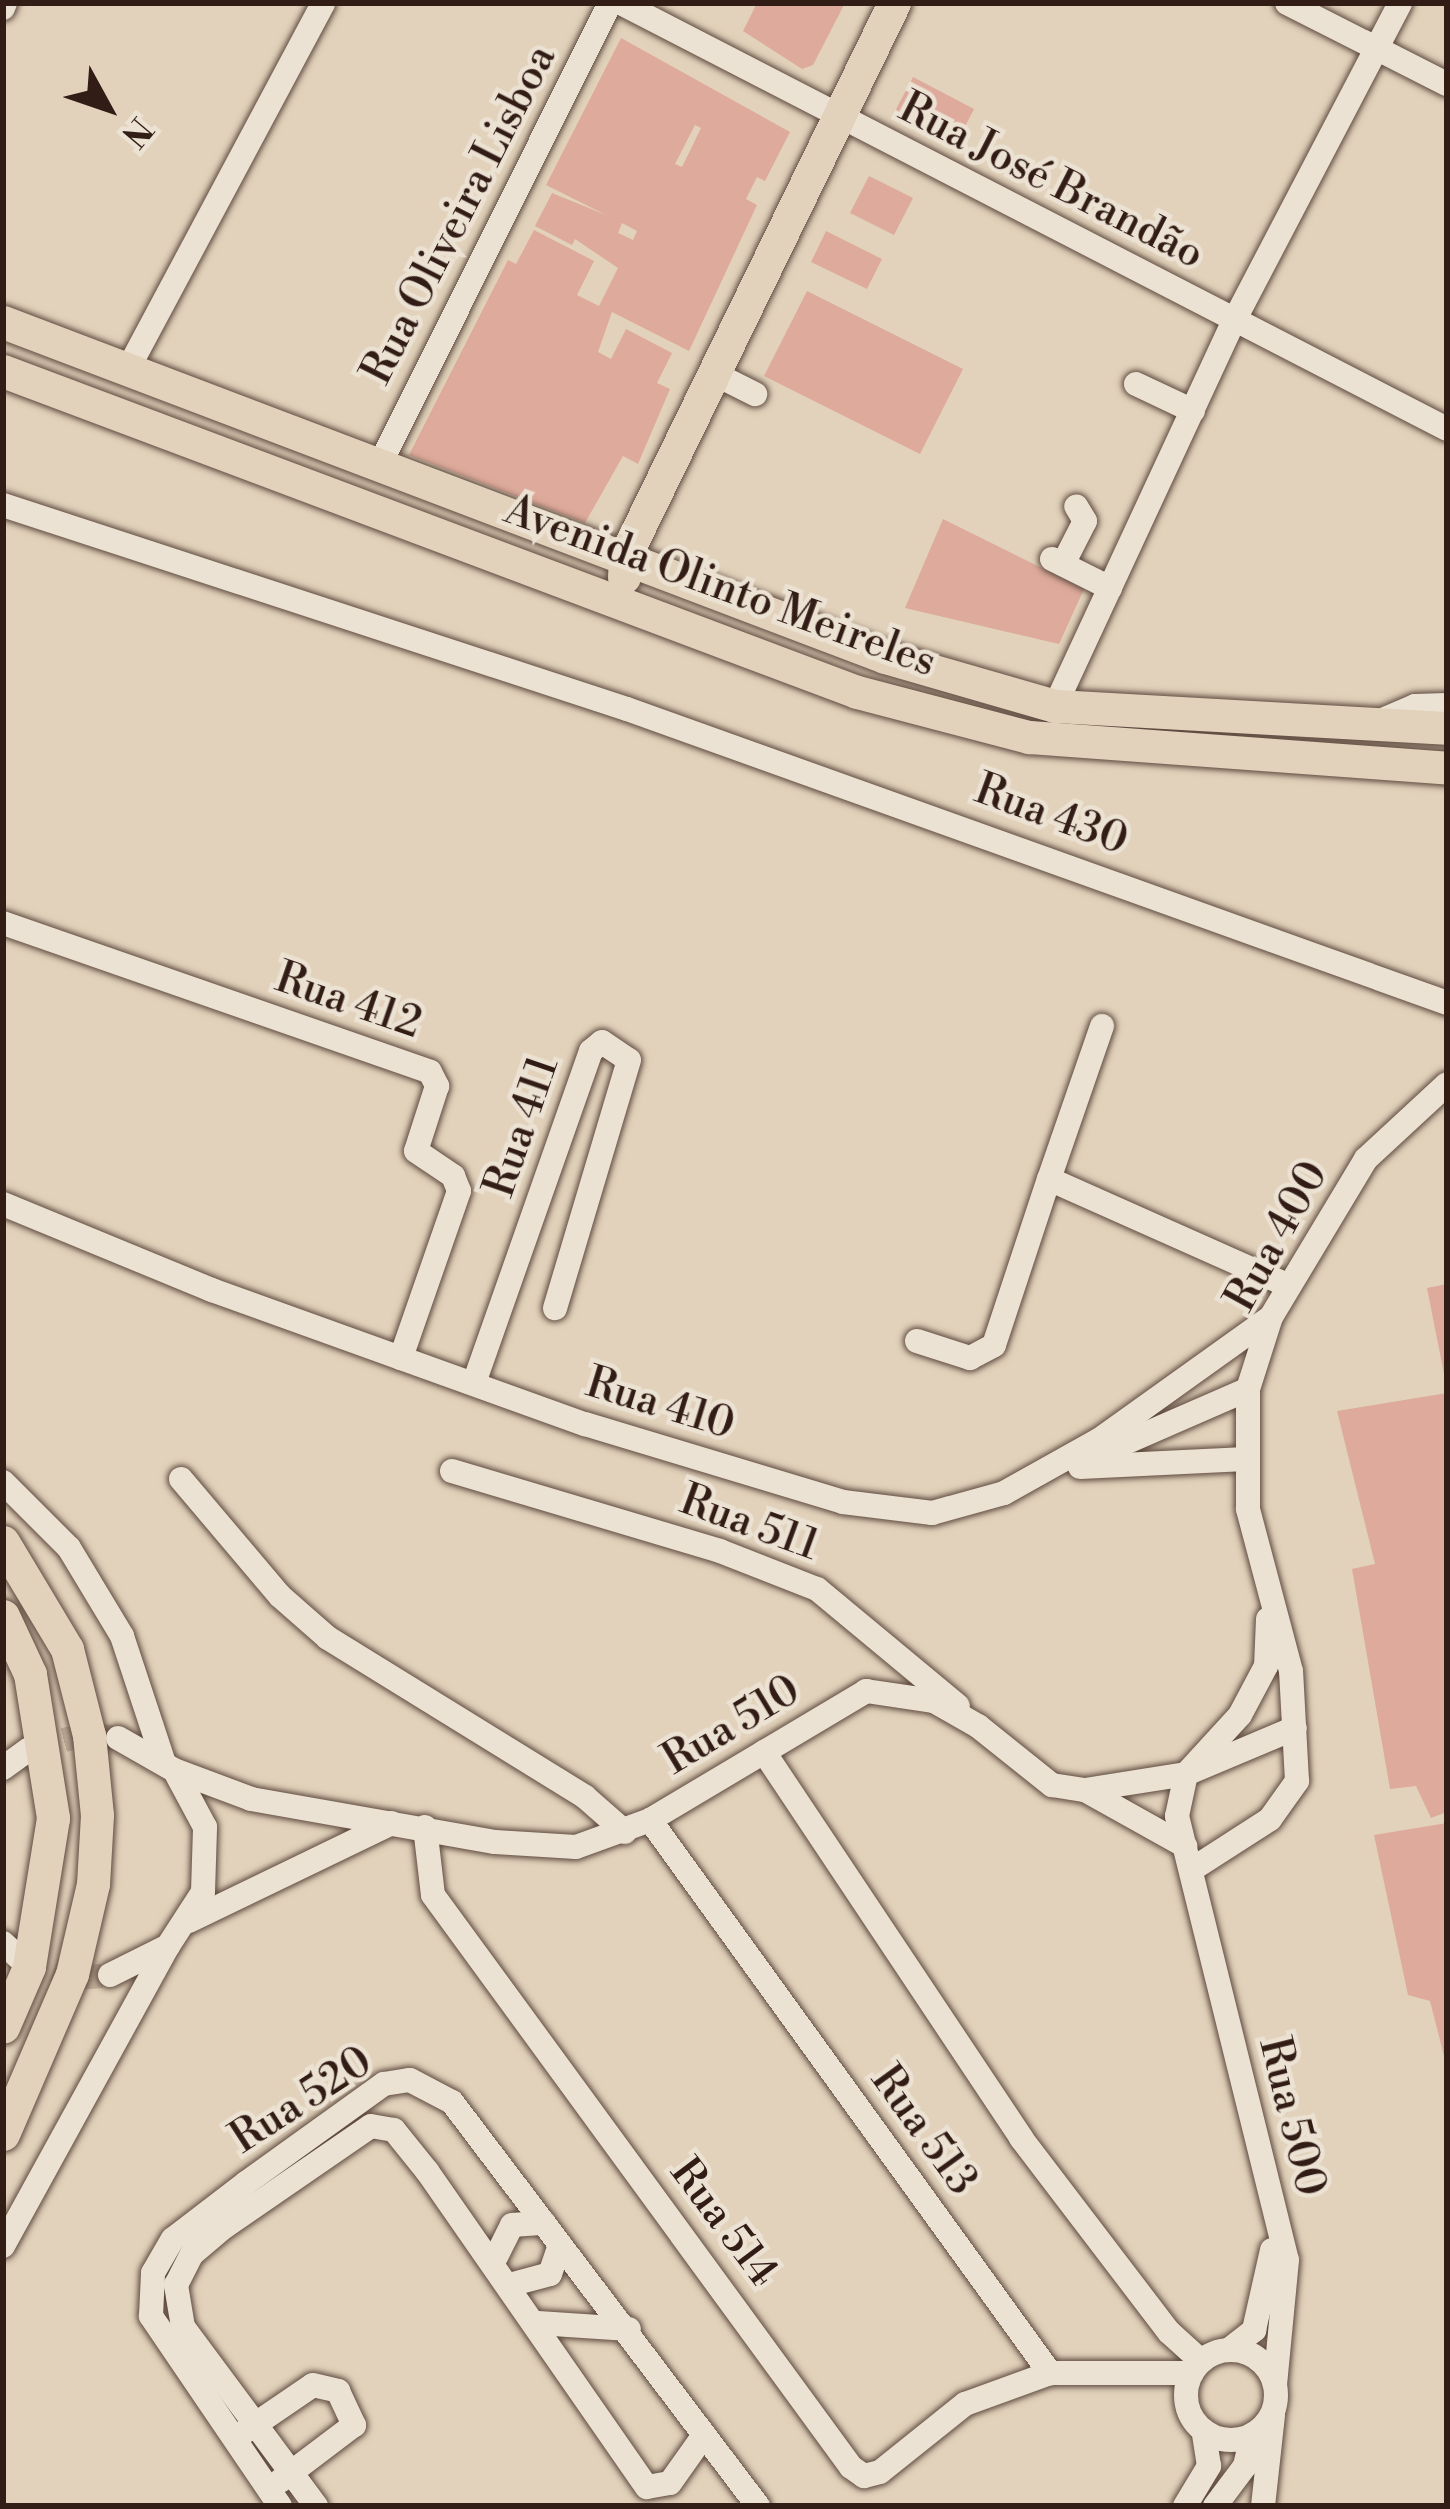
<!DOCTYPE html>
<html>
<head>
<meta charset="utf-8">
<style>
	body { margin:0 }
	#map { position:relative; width:1450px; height:2509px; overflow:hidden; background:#e2d2bb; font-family:"Libre Bodoni",serif }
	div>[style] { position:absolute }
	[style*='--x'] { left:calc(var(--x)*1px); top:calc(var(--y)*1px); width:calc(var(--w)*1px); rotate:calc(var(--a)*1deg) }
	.building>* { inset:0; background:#deaa9b }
	.minor-tunnel>* { height:24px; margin-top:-12px; transform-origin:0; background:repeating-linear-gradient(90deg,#bfae9a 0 24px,transparent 0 36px) }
	.roads { filter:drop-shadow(0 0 3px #5e4a3f) drop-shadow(0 0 3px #5e4a3f) }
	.minor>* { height:24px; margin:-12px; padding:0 12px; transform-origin:12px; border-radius:12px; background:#ece2d3 }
	.minor>.ring { margin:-12px; padding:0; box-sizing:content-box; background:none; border:24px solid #ece2d3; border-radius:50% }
	.major>* { height:33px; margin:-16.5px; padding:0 16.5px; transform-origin:16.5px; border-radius:16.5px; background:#e2d2bb }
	span { translate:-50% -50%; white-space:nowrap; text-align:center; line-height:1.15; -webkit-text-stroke:9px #ece2d3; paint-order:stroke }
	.street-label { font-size:42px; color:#321d16 }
	.frame { position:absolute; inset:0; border:6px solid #321d16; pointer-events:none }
	.north { position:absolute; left:48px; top:48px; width:120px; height:120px; -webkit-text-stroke:9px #ece2d3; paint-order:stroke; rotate:130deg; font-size:33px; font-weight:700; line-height:48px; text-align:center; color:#321d16 }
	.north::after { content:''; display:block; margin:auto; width:42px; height:54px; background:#321d16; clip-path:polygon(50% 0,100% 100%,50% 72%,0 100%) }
</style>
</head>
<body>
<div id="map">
	<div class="building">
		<i style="clip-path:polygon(757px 3px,845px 3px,813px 65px,802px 69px,743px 31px)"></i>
		<i style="clip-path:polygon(evenodd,621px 38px,790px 132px,765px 181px,757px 177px,746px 199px,757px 205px,689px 351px,612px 312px,598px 352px,611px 359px,626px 329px,672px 353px,657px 383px,670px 389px,638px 464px,623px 456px,585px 523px,409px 455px,508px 260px,516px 264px,534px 230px,594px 261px,577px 295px,599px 306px,618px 268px,575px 239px,572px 245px,535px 226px,552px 193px,606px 215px,546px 185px,621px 38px,695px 125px,701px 128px,682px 167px,675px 164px,695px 125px,621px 38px,622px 223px,637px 231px,633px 240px,618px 233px,622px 223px)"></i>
		<i style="clip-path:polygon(913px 77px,974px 109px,955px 146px,893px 115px)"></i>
		<i style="clip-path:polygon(869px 176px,913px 198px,894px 235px,850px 213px)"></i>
		<i style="clip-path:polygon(826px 231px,882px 259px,867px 289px,811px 262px)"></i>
		<i style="clip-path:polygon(807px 291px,963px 369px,920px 454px,764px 376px)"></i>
		<i style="clip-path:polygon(943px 519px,1084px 589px,1059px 644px,905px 608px)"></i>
		<i style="clip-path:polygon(1447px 1284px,1447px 1379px,1445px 1379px,1427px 1288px)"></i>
		<i style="clip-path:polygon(1447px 1393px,1447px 1812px,1431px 1818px,1416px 1786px,1390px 1789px,1352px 1569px,1375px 1564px,1337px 1411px)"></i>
		<i style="clip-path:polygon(1447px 1823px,1447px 2060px,1445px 2060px,1430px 2001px,1408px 1995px,1374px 1835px)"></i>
	</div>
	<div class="minor-tunnel">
		<i style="--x:29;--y:1749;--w:61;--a:-14.3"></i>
		<i style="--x:88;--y:1734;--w:30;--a:8"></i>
		<i style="--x:20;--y:1958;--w:61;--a:19"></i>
		<i style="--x:78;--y:1978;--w:32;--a:-5"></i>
	</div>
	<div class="roads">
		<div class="minor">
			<i style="--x:621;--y:3;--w:929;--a:27.28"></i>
			<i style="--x:1287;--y:3;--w:179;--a:26.9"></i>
			<i style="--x:3;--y:8;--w:5;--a:-68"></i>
			<i style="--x:129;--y:367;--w:412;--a:-61.9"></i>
			<i style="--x:715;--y:374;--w:45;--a:26.6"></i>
			<i style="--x:1136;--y:384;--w:63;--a:25.3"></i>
			<i style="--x:381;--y:462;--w:513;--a:-63.48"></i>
			<i style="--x:3;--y:505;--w:656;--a:18.1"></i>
			<i style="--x:627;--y:709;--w:871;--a:19.72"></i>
			<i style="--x:1052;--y:559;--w:65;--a:26.6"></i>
			<i style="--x:1063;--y:564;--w:48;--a:-62.9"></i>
			<i style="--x:1085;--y:521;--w:17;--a:-121"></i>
			<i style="--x:1055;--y:706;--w:427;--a:-65.1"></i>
			<i style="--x:1235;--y:319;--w:356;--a:-62.4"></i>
			<i style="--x:1380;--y:721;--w:38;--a:-23"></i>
			<i style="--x:1415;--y:706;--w:32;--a:-2"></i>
			<i style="--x:3;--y:923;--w:452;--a:19.2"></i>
			<i style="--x:430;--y:1072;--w:16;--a:63"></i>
			<i style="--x:437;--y:1086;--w:68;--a:107.9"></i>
			<i style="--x:416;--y:1151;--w:45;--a:34"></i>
			<i style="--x:453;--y:1176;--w:16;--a:68"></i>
			<i style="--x:459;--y:1191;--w:177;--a:109.2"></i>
			<i style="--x:1049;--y:1179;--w:162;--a:-70.9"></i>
			<i style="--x:3;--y:1204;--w:226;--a:22.4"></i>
			<i style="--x:212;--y:1290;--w:396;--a:19.8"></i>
			<i style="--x:585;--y:1424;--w:270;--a:16.8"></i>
			<i style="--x:843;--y:1502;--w:90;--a:7"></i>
			<i style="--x:932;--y:1513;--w:75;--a:-15.5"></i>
			<i style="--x:1004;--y:1493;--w:109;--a:-29.2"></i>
			<i style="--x:1099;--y:1440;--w:211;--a:-35.6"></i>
			<i style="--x:917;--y:1341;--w:56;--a:17.8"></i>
			<i style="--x:970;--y:1358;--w:27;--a:-28"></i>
			<i style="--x:994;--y:1345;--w:175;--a:-71.7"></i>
			<i style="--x:1049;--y:1179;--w:263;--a:24"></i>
			<i style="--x:474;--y:1383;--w:352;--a:-70.6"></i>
			<i style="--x:591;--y:1051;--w:14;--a:-39"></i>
			<i style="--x:602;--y:1042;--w:32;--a:34"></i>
			<i style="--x:629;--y:1060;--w:259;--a:106.6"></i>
			<i style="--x:1095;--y:1456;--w:167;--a:-23.6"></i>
			<i style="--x:1080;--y:1467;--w:166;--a:-2.8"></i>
			<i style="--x:452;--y:1471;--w:280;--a:16.6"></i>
			<i style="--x:720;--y:1551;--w:104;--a:21.4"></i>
			<i style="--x:817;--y:1589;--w:183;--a:39.7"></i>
			<i style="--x:181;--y:1479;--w:153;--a:49.8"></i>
			<i style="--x:280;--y:1596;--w:64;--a:41.2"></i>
			<i style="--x:328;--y:1638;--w:302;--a:31.7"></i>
			<i style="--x:585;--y:1797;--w:53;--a:41.2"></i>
			<i style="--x:3;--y:1482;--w:93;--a:45"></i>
			<i style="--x:69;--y:1548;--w:103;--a:58.9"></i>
			<i style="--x:122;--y:1636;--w:134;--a:71.7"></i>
			<i style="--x:1268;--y:1619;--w:47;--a:92.4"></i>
			<i style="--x:1266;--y:1666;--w:55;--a:118"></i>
			<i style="--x:1240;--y:1715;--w:80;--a:132.5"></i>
			<i style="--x:1186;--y:1774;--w:43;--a:102.1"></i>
			<i style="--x:1177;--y:1816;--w:457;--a:76.1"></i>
			<i style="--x:1287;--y:2260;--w:125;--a:95.5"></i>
			<i style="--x:118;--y:1738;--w:64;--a:29.7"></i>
			<i style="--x:174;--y:1770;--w:82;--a:20.6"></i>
			<i style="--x:251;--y:1799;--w:248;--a:10"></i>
			<i style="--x:495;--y:1842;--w:81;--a:3.5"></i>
			<i style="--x:576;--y:1847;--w:79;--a:-20"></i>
			<i style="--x:650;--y:1820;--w:252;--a:-30.8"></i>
			<i style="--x:866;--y:1691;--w:69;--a:8.4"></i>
			<i style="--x:934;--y:1701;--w:51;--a:29.6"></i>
			<i style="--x:978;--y:1726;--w:95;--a:38.6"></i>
			<i style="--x:1052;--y:1785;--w:33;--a:9"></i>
			<i style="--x:1085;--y:1790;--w:102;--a:-9"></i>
			<i style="--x:1186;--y:1774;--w:118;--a:-22.9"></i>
			<i style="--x:764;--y:1752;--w:464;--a:56.3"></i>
			<i style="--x:1021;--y:2138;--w:244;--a:52.7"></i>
			<i style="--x:1169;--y:2332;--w:43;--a:42.2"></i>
			<i style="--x:3;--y:1768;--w:32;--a:-36"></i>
			<i style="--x:1085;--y:1790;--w:115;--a:29.2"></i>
			<i style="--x:650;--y:1820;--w:683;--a:54.12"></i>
			<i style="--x:1050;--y:2373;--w:142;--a:0"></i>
			<i style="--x:425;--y:1827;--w:68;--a:83.3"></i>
			<i style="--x:433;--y:1895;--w:708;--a:53.84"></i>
			<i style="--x:851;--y:2467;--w:16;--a:35"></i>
			<i style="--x:864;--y:2476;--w:16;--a:-14"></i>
			<i style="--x:880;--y:2472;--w:109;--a:-38.7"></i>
			<i style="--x:965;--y:2404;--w:90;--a:-20"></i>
			<i style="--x:1191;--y:1870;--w:94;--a:-32.8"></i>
			<i style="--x:1270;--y:1819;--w:47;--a:-54.6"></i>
			<i style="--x:1297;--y:1781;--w:110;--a:-93.1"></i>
			<i style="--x:1291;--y:1671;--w:168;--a:-104.9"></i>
			<i style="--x:1248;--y:1509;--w:120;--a:-90"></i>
			<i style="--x:1248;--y:1389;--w:76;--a:-72.3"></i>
			<i style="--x:1271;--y:1317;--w:184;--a:-59"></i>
			<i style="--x:1366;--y:1159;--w:110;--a:-42.8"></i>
			<i style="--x:189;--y:1921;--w:225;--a:-25.8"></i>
			<i style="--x:3;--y:1943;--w:21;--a:43"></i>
			<i style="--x:110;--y:1975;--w:65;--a:-26.6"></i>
			<i style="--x:168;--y:1946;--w:64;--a:-57.1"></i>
			<i style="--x:203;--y:1892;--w:65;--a:-88.2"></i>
			<i style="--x:205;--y:1827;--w:59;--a:-118.3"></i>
			<i style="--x:3;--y:2246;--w:342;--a:-61.2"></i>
			<i style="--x:494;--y:2261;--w:40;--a:-63.4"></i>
			<i style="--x:512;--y:2225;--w:32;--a:-4"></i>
			<i style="--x:513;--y:2284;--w:38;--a:-15"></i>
			<i style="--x:550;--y:2274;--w:31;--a:-71"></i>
			<i style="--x:538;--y:2323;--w:91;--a:3.8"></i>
			<i style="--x:1230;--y:2349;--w:31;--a:-38"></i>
			<i style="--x:1254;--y:2330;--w:82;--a:-77.3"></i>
			<i class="ring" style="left:1186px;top:2350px;width:66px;height:66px"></i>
			<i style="--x:244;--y:2432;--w:83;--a:-34.3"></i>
			<i style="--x:313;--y:2385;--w:26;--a:13"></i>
			<i style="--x:338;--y:2391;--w:38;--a:65"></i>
			<i style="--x:354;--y:2425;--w:93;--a:142.9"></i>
			<i style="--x:280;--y:2506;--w:230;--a:-124.2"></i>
			<i style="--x:151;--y:2316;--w:43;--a:-87.3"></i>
			<i style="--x:153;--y:2273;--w:39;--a:-60"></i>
			<i style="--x:173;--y:2239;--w:92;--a:-37.5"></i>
			<i style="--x:246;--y:2183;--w:170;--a:-35.7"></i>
			<i style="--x:384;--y:2084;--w:26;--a:-9"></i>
			<i style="--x:410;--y:2080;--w:47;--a:27.6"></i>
			<i style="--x:452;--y:2102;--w:507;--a:52.86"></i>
			<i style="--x:316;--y:2506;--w:223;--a:-126.6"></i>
			<i style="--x:183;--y:2327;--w:43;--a:-99.5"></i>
			<i style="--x:176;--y:2285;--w:35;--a:-63"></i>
			<i style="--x:192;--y:2254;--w:42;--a:-40.2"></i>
			<i style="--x:224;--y:2227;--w:178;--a:-34.5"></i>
			<i style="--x:371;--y:2126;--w:23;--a:10"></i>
			<i style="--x:394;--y:2130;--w:53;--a:51.2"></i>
			<i style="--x:427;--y:2171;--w:385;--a:55.2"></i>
			<i style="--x:647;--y:2487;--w:23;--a:-10"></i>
			<i style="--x:670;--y:2483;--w:59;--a:-54.7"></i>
			<i style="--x:1185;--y:2506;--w:47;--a:-59"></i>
			<i style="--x:1209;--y:2466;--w:36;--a:-99"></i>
			<i style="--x:1215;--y:2506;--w:50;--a:-53.1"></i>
			<i style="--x:1245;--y:2466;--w:32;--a:-77"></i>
			<i style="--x:1263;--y:2506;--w:92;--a:-83.7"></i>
		</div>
		<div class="major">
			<i style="--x:3;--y:322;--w:943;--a:20.8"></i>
			<i style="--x:885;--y:657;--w:177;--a:16.1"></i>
			<i style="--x:1055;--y:706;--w:393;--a:3.2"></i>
			<i style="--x:3;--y:371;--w:912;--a:20.6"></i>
			<i style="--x:857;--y:692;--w:178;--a:14.7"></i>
			<i style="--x:1029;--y:737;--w:419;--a:4.2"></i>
			<i style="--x:624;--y:577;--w:21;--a:-87"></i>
			<i style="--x:625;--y:556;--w:615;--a:-64.06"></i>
			<i style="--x:3;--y:1542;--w:125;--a:59.1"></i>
			<i style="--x:67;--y:1649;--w:89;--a:75.7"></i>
			<i style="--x:89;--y:1735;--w:80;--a:84.3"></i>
			<i style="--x:97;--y:1815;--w:69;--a:93.3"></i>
			<i style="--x:93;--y:1884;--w:92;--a:103.1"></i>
			<i style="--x:72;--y:1974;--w:174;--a:113.3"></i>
			<i style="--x:3;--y:1616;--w:64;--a:65"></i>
			<i style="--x:30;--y:1674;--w:146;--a:80.9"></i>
			<i style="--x:53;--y:1818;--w:151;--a:99.2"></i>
			<i style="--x:29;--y:1967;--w:65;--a:113.4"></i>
		</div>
	</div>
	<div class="street-label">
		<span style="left:1051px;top:182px;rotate:27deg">Rua José Brandão</span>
		<span style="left:460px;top:215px;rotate:-63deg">Rua Oliveira Lisboa</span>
		<span style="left:720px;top:587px;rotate:20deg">Avenida Olinto Meireles</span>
		<span style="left:1051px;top:816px;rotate:20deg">Rua 430</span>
		<span style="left:348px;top:1002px;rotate:19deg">Rua 412</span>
		<span style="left:523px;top:1127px;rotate:-71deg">Rua 411</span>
		<span style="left:1278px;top:1237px;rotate:-61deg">Rua 400</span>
		<span style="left:660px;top:1405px;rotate:17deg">Rua 410</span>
		<span style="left:749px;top:1524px;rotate:20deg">Rua 511</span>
		<span style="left:732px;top:1726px;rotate:-31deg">Rua 510</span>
		<span style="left:302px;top:2101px;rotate:-33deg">Rua 520</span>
		<span style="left:1291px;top:2117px;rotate:76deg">Rua 500</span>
		<span style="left:923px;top:2131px;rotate:54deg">Rua 513</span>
		<span style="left:723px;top:2223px;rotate:53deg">Rua 514</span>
	</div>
	<div class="frame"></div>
	<div class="north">N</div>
</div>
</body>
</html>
